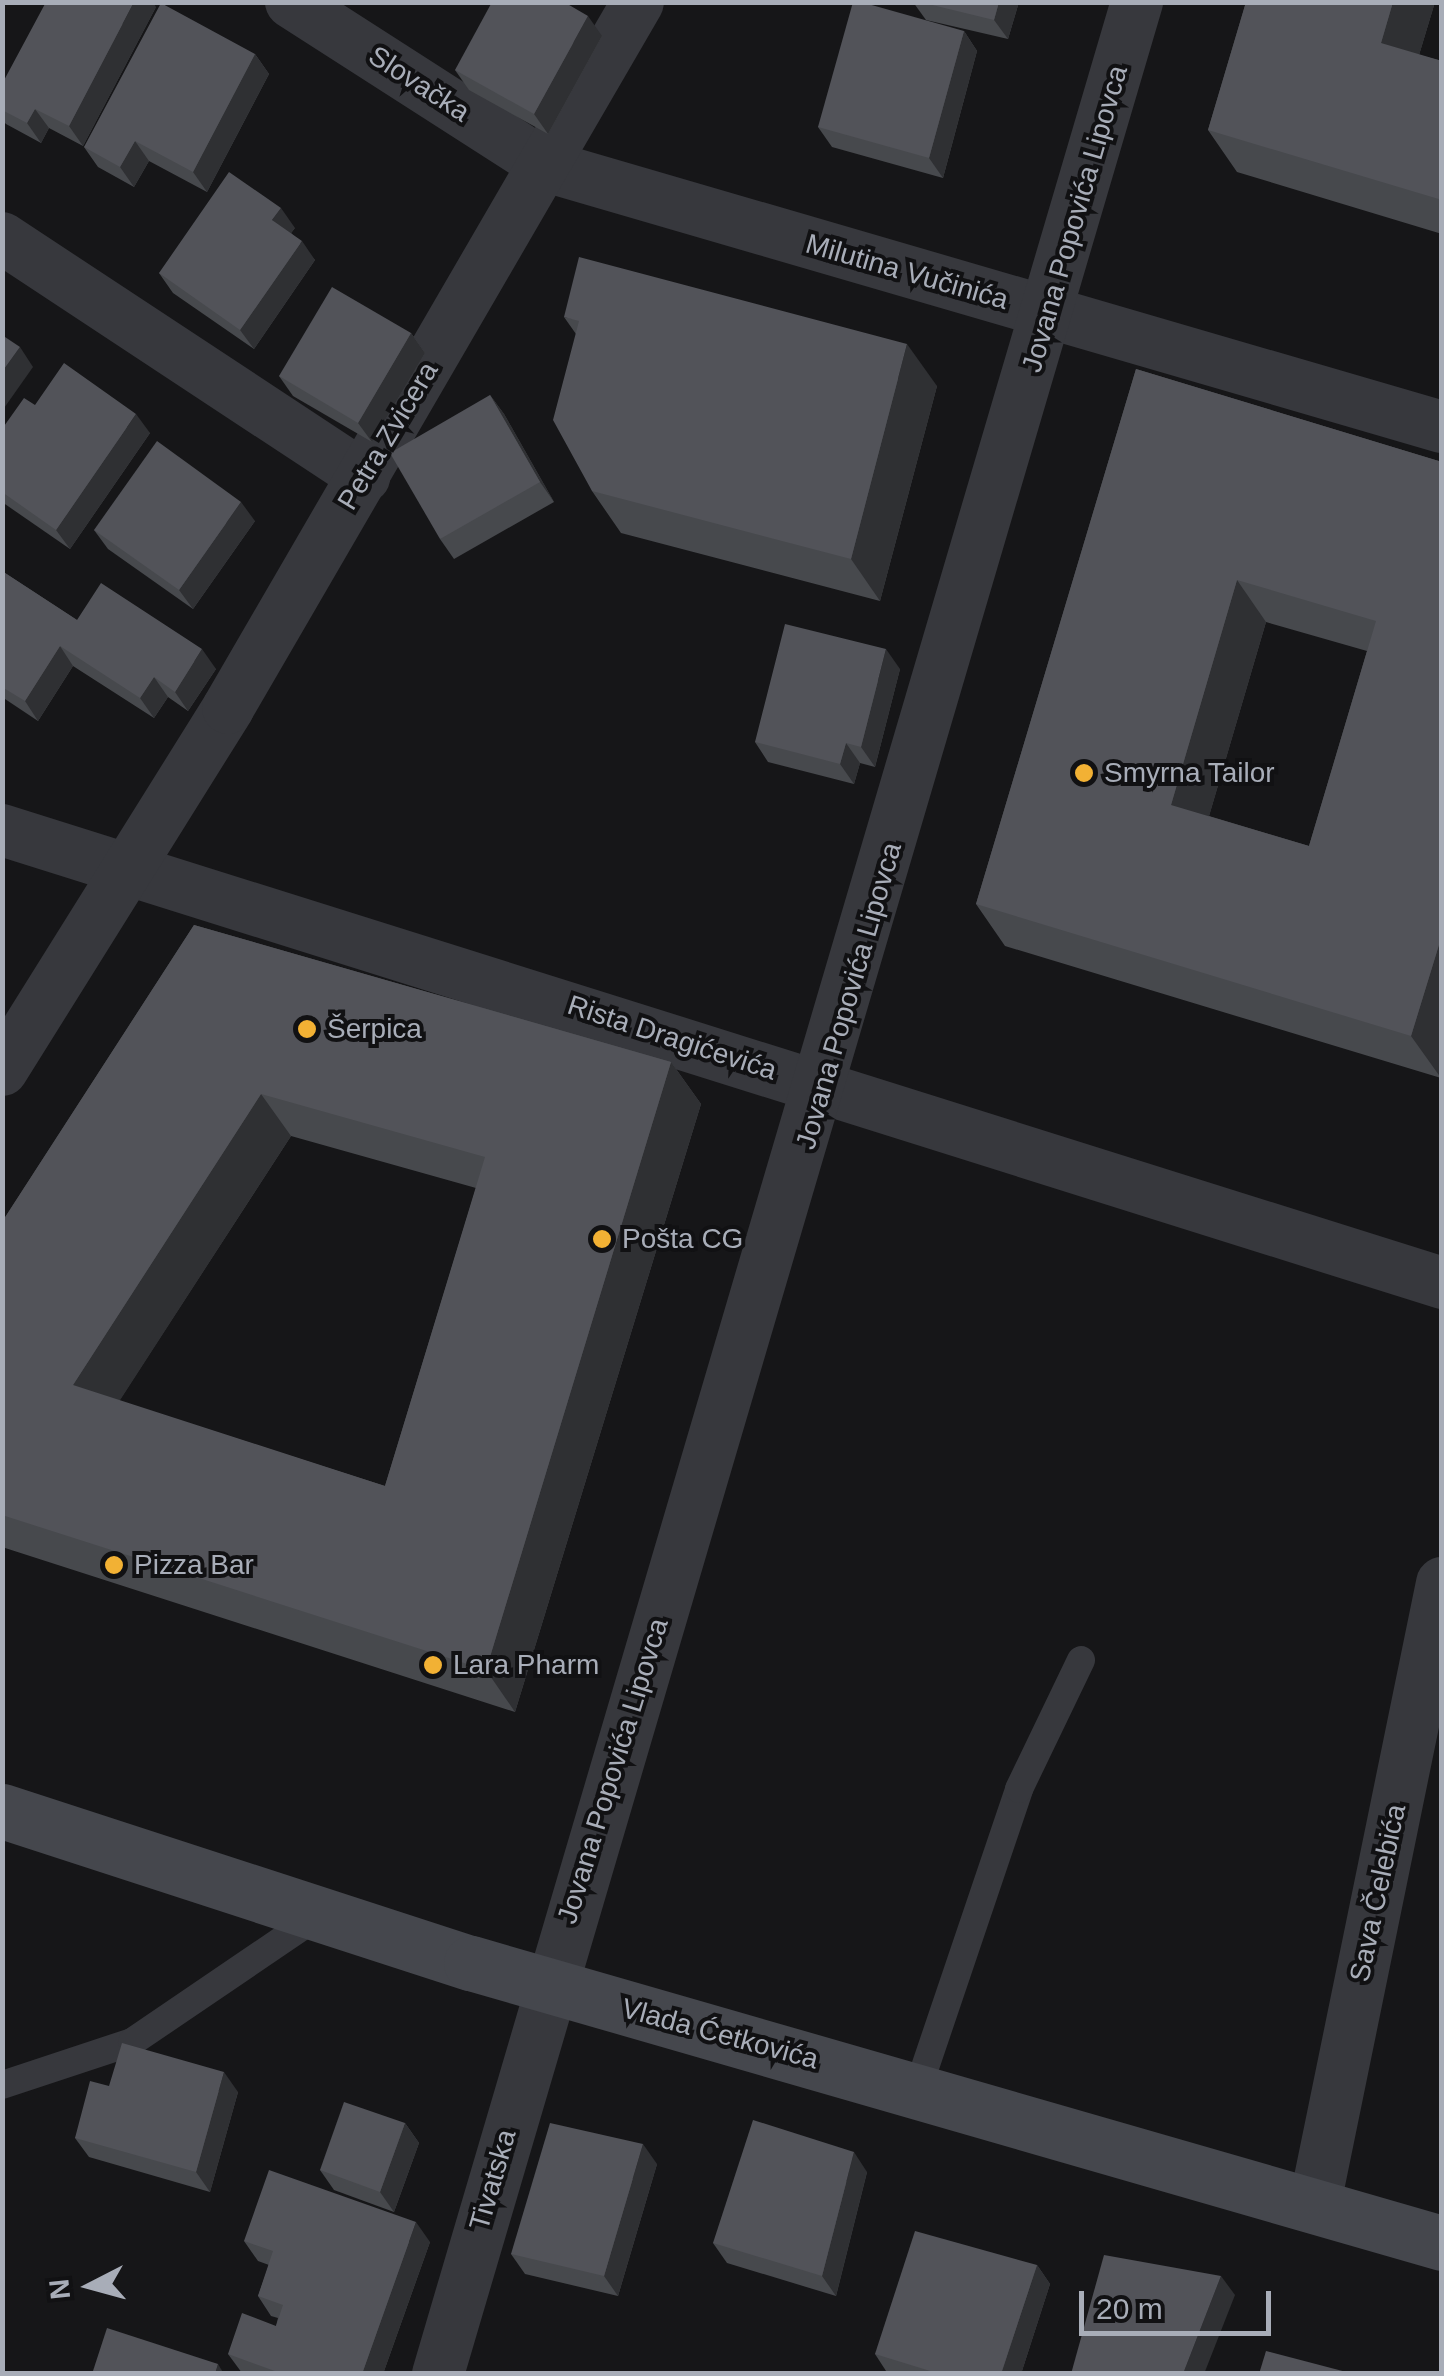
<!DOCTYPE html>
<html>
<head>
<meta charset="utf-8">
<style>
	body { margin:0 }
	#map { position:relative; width:1444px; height:2376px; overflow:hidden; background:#161618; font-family:Arial,sans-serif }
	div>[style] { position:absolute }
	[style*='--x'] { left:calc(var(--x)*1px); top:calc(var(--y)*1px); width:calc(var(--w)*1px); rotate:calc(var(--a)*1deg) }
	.lane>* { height:28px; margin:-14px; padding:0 14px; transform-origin:14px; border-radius:14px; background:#37383d }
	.street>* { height:52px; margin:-26px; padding:0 26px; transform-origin:26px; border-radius:26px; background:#37383d }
	.secondary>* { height:55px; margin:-27.5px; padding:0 27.5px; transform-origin:27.5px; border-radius:27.5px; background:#45474d }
	.wall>* { inset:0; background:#47494d }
	.shaded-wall>* { inset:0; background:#2f3033 }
	.building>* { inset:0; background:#525359 }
	.dots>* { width:28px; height:28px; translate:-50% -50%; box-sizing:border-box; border:5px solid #111113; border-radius:50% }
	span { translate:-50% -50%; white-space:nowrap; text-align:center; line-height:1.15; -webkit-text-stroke:8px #111113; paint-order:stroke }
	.street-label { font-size:28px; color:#a8adb8 }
	.poi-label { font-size:28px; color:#a8adb8 }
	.left { translate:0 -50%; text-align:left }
	.frame { position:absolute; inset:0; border:5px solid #a8adb8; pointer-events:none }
	.north { position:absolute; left:40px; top:2236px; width:100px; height:100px; -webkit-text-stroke:8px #111113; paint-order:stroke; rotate:264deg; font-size:28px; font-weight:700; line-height:40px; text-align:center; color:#a8adb8 }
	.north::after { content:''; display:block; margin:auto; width:35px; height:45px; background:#a8adb8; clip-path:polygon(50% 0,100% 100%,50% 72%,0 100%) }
	.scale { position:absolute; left:1079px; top:2291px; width:192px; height:45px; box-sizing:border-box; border:5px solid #a8adb8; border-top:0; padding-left:12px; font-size:30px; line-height:35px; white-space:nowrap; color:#a8adb8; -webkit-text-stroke:8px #111113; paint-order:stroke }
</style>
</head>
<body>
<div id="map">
	<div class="lane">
		<i style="--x:2;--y:2085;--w:137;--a:-18.3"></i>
		<i style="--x:132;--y:2042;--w:227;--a:-34.2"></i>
		<i style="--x:918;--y:2088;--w:316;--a:-71.3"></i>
		<i style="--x:1019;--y:1789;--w:143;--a:-64.3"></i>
	</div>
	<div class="street">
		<i style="--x:291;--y:2;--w:303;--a:32.7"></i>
		<i style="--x:546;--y:166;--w:933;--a:16.24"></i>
		<i style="--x:2;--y:238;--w:434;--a:33.4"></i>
		<i style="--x:2;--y:830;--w:1510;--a:17.46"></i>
		<i style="--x:2;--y:1070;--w:427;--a:-58"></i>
		<i style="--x:228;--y:708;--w:816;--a:-59.85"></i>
		<i style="--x:1315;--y:2203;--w:633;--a:-78.42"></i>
		<i style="--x:438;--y:2374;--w:2473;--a:-73.58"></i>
	</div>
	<div class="secondary">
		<i style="--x:2;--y:1811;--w:493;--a:18"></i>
		<i style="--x:471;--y:1963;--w:1011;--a:16.09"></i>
	</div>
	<div class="wall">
		<i style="clip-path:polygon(913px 2px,1019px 2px,1008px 39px,926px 20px)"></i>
		<i style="clip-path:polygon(1246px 2px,1435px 2px,1419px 55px,1442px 61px,1442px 234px,1237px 172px,1208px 130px)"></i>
		<i style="clip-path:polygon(156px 7px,83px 146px,49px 128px,41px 143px,6px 124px,2px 120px,2px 84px)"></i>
		<i style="clip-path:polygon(964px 31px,977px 51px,943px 178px,832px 147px,818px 127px)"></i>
		<i style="clip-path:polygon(602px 36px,548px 134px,469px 90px,455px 70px)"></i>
		<i style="clip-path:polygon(255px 54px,269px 74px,207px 192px,149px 161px,134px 187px,98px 167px,84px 147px)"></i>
		<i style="clip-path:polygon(295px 228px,291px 233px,315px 260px,254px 349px,173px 293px,159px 273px)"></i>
		<i style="clip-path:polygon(564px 317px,937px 386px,880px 601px,621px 533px,592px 491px,576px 334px)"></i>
		<i style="clip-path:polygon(411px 333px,425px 353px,372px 442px,293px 396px,279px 376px)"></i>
		<i style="clip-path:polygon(evenodd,1136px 369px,1442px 462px,1441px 1078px,1005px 946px,976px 904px,1136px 369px,1266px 622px,1367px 651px,1309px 846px,1209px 816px,1266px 622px)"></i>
		<i style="clip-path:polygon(490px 395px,504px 414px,554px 502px,454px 559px,440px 539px)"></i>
		<i style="clip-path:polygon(35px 405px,150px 433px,70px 549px,2px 502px,2px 429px)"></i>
		<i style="clip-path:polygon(255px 521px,193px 609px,108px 549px,94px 530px)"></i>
		<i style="clip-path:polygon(2px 571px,77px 620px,216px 669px,188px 711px,168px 697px,154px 718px,73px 666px,38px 721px,2px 697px)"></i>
		<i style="clip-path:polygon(900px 669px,875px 767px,860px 763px,854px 784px,768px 762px,755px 742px)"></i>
		<i style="clip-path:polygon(evenodd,194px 925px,671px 1062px,701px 1104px,515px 1712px,2px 1547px,2px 1222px,194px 925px,291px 1136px,476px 1188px,385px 1486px,119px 1401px,291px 1136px)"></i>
		<i style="clip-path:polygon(109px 2086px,238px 2092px,210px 2192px,89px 2157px,75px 2138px)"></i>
		<i style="clip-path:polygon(405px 2123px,419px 2143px,394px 2212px,334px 2190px,320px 2170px)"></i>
		<i style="clip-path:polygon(657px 2164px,618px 2296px,525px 2274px,511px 2254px)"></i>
		<i style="clip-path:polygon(867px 2172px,836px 2296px,727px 2263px,713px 2243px)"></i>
		<i style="clip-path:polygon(244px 2241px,430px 2242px,383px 2374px,242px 2373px,228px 2354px,276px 2326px,278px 2318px,271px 2316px,258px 2296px,269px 2265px,258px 2261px)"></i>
		<i style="clip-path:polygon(1037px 2265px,1050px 2284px,1021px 2374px,888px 2374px,875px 2354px)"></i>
	</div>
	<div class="shaded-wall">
		<i style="clip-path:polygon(134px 2px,153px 2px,156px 7px,83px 146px,69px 126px)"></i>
		<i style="clip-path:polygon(999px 2px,1019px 2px,1008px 39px,994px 20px)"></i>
		<i style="clip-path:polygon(1393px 2px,1435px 2px,1410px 85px,1381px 43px)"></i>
		<i style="clip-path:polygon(588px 16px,602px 36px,548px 134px,534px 114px)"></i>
		<i style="clip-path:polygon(964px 31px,977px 51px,943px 178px,929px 158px)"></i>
		<i style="clip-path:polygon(255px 54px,269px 74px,207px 192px,193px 172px)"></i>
		<i style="clip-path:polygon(35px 109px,49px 128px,41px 143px,27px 123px)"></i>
		<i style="clip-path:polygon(135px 141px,149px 161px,134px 187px,120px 167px)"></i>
		<i style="clip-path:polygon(281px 208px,295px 228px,285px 240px,272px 220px)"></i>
		<i style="clip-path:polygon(302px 241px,315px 260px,254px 349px,240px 330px)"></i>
		<i style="clip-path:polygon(411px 333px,425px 353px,372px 442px,358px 423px)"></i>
		<i style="clip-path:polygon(907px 344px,937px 386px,880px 601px,851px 559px)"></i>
		<i style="clip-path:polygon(20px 347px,33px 367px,2px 411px,2px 372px)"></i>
		<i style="clip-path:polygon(490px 395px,504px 414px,554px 502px,540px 482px)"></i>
		<i style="clip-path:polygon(136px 414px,150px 433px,70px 549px,56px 530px)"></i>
		<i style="clip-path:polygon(241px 502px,255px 521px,193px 609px,179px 590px)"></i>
		<i style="clip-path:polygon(1237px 580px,1266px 622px,1200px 847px,1171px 805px)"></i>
		<i style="clip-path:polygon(60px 646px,73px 666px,38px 721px,25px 701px)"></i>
		<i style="clip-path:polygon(202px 649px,216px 669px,188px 711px,175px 692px)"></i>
		<i style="clip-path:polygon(886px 649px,900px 669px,875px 767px,861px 747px)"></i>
		<i style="clip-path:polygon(154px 677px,168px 697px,154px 718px,140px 698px)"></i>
		<i style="clip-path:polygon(846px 743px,860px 763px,854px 784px,840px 764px)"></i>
		<i style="clip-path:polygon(1442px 935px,1442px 1076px,1441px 1078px,1411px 1036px)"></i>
		<i style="clip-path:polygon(671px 1062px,701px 1104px,515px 1712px,486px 1670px)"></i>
		<i style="clip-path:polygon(261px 1094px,291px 1136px,102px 1428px,73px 1385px)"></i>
		<i style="clip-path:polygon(224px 2072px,238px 2092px,210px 2192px,196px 2172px)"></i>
		<i style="clip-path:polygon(405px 2123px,419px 2143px,394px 2212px,380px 2192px)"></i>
		<i style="clip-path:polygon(643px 2144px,657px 2164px,618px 2296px,604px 2276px)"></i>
		<i style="clip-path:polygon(854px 2152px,867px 2172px,836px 2296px,822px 2276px)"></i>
		<i style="clip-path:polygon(416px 2222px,430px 2242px,383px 2374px,362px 2374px)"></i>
		<i style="clip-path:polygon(1037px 2265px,1050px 2284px,1021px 2374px,1001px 2374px)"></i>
		<i style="clip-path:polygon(1221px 2276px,1235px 2295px,1204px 2374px,1183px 2374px)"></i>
		<i style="clip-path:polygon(218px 2364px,224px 2374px,215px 2374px)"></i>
	</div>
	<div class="building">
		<i style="clip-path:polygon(46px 2px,134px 2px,69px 126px,35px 109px,27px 123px,2px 110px,2px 84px)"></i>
		<i style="clip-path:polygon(492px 2px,564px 2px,588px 16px,534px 114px,455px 70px)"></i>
		<i style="clip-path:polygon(853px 2px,861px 2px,964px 31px,929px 158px,818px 127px)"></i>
		<i style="clip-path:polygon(920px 2px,999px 2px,994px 20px)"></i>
		<i style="clip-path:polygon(1246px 2px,1393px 2px,1381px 43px,1442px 61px,1442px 200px,1208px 130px)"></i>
		<i style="clip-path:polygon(161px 3px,255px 54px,193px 172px,135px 141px,120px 167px,84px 147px)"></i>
		<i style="clip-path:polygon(229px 172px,281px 208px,272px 220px,302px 241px,240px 330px,159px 273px)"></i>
		<i style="clip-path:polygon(579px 257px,907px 344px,851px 559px,592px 491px,553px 420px,579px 321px,564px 317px)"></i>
		<i style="clip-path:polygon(332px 287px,411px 333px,358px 423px,279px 376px)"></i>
		<i style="clip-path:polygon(2px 335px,20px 347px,2px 372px)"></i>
		<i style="clip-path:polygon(64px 363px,136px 414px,56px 530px,2px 492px,2px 429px,24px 398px,35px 405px)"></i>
		<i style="clip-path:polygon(evenodd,1136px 369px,1442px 462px,1442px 935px,1411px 1036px,976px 904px,1136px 369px,1237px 580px,1376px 621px,1309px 846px,1171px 805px,1237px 580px)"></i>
		<i style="clip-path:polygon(490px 395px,540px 482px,440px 539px,390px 453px)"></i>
		<i style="clip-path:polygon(157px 441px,241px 502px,179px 590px,94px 530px)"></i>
		<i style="clip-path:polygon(2px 571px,77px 620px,101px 583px,202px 649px,175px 692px,154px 677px,140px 698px,60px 646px,25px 701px,2px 687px)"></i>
		<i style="clip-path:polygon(785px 624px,886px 649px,861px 747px,846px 743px,840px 764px,755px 742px)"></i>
		<i style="clip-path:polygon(evenodd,194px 925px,671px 1062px,486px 1670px,2px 1515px,2px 1222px,194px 925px,261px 1094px,485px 1157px,385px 1486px,73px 1385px,261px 1094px)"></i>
		<i style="clip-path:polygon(122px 2043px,224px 2072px,196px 2172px,75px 2138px,90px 2081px,109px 2086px)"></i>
		<i style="clip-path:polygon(344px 2102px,405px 2123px,380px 2192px,320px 2170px)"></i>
		<i style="clip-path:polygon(753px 2120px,854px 2152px,822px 2276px,713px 2243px)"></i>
		<i style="clip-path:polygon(550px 2123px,643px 2144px,604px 2276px,511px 2254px)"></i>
		<i style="clip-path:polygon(269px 2170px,416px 2222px,362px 2374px,283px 2374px,228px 2354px,242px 2313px,276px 2326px,283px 2305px,258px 2296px,273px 2251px,244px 2241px)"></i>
		<i style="clip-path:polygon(915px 2231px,1037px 2265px,1001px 2374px,940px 2374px,875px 2354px)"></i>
		<i style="clip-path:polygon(1104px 2255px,1221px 2276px,1183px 2374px,1071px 2374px)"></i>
		<i style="clip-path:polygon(107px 2328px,218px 2364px,215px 2374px,92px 2374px)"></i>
		<i style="clip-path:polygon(1266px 2351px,1354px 2374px,1259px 2374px)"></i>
	</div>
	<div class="dots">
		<i style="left:1084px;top:773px;background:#f2b134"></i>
		<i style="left:307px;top:1029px;background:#f2b134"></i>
		<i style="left:602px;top:1239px;background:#f2b134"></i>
		<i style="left:114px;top:1565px;background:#f2b134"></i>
		<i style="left:433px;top:1665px;background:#f2b134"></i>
	</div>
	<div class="street-label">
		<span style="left:419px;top:84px;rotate:33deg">Slovačka</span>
		<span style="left:1075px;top:219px;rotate:-74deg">Jovana Popovića Lipovca</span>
		<span style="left:907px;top:272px;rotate:16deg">Milutina Vučinića</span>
		<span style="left:388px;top:436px;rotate:-59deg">Petra Zvicera</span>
		<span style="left:849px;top:996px;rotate:-74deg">Jovana Popovića Lipovca</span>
		<span style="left:672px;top:1038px;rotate:18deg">Rista Dragićevića</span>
		<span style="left:613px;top:1771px;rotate:-73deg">Jovana Popovića Lipovca</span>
		<span style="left:1378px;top:1893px;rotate:-78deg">Sava Čelebića</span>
		<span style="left:720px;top:2034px;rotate:15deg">Vlada Ćetkovića</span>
		<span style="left:493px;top:2180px;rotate:-74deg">Tivatska</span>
	</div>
	<div class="poi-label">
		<span class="left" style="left:1104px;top:773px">Smyrna Tailor</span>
		<span class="left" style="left:327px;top:1029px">Šerpica</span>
		<span class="left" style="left:622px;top:1239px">Pošta CG</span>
		<span class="left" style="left:134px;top:1565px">Pizza Bar</span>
		<span class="left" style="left:453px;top:1665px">Lara Pharm</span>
	</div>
	<div class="frame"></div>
	<div class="north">N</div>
	<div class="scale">20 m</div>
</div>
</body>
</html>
